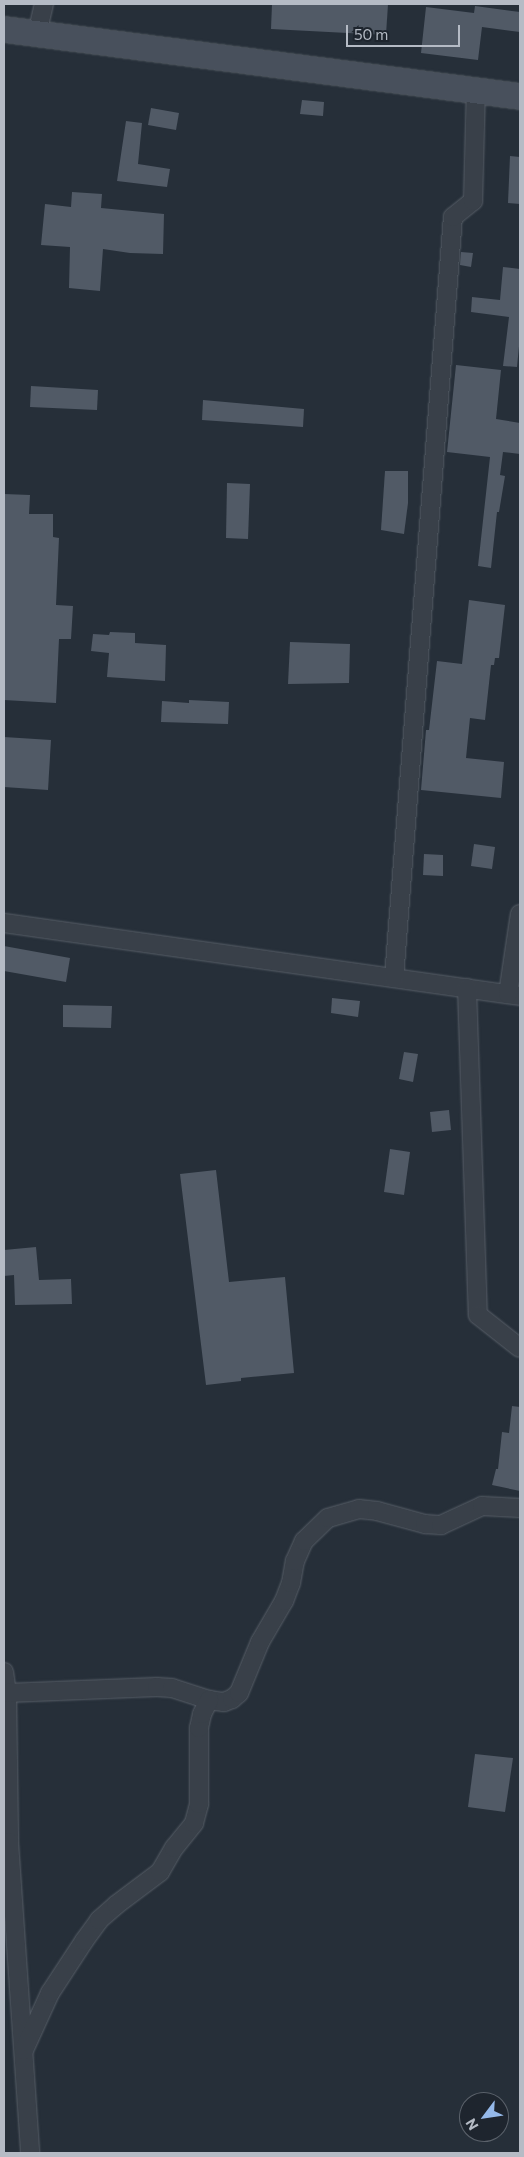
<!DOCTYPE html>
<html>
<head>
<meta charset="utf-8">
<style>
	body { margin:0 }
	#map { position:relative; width:524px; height:2157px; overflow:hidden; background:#262f39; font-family:Commissioner,sans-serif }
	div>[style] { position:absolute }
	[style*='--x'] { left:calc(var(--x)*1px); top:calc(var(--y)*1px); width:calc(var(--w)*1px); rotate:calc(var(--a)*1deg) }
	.building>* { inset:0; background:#515a66 }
	.roads { filter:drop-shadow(0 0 1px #575e67) drop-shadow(0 0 1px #575e67) }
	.street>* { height:18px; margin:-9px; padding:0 9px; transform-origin:9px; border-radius:9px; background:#394049 }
	.secondary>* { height:25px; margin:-12.5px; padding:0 12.5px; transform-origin:12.5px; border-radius:12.5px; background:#48505c }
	span { translate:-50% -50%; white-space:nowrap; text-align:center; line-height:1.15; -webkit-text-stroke:5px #1e252e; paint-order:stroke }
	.frame { position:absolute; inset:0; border:5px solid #b5bbc5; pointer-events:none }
	.north { position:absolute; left:459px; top:2092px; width:50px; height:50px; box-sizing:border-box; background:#1e252e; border:1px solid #5a616a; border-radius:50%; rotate:239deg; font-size:14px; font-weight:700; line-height:20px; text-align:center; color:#b5bbc5 }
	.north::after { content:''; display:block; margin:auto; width:18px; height:22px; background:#95b9ea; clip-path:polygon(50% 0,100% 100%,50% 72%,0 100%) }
	.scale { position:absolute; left:346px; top:25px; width:114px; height:22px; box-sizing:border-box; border:2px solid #b5bbc5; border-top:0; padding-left:6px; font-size:15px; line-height:18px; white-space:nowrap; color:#b5bbc5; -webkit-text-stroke:4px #1e252e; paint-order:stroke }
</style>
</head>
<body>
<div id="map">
	<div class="building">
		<i style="clip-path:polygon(272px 4px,388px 4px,386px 35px,271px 29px)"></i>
		<i style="clip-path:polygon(475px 6px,520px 12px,520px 32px,482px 27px,478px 60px,421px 53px,426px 7px,474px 13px)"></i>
		<i style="clip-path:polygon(302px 100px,324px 102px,323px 116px,300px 114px)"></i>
		<i style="clip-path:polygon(151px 108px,179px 113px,176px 130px,148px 125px)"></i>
		<i style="clip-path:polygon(126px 121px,142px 123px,138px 164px,170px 169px,167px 187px,117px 181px)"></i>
		<i style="clip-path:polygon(510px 156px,520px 157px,520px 204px,508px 203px)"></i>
		<i style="clip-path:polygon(72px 192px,102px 194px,101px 208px,164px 214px,163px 254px,130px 253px,103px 249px,100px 291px,69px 288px,70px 247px,41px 245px,45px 204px,71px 207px)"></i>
		<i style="clip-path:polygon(461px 252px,473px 253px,471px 267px,460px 265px)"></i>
		<i style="clip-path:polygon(503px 267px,520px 269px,520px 336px,517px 367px,503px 366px,509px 317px,471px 312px,472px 297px,500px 300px)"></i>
		<i style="clip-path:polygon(456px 365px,501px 370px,496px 419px,520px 423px,520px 454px,503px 452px,500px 475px,505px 476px,499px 512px,497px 512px,491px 568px,478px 566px,490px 457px,447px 452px)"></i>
		<i style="clip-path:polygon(31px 386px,98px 390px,97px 410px,30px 407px)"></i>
		<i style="clip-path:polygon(203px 400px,304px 409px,303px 427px,202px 420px)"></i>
		<i style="clip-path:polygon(385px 471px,408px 471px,408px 503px,404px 534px,381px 530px)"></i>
		<i style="clip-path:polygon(227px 483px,250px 484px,248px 539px,226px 538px)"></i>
		<i style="clip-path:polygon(4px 494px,30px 495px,29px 514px,53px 514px,53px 537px,59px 538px,56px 605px,73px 606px,71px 639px,59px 639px,56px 703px,4px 700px)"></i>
		<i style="clip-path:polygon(469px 600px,505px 605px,499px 658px,495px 658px,494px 665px,491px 665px,485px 720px,470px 718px,466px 758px,504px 762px,501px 798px,421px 790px,426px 730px,429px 730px,437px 661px,462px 664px)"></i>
		<i style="clip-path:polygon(110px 632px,135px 633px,135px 643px,166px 645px,165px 681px,107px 677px,109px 653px,91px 651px,93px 634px,109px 635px)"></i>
		<i style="clip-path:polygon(290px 642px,350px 644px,349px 683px,288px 684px)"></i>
		<i style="clip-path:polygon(189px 700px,229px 702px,228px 724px,161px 722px,162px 701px,189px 703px)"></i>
		<i style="clip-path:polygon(4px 737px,51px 740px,48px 790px,4px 787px)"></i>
		<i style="clip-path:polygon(474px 844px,495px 847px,492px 869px,471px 866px)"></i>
		<i style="clip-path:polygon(424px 854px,443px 855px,443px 876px,423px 875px)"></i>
		<i style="clip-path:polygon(4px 946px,70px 958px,66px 982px,4px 971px)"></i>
		<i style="clip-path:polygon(332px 998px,360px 1001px,358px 1017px,331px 1013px)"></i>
		<i style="clip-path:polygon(63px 1005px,112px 1006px,111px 1028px,63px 1027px)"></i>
		<i style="clip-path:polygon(404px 1052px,418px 1054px,413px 1082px,399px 1079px)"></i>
		<i style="clip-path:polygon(449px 1110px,451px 1130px,432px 1132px,430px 1112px)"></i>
		<i style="clip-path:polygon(390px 1149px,410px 1152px,404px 1195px,384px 1192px)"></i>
		<i style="clip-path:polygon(216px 1170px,229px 1282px,285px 1277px,294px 1373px,241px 1378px,241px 1381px,206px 1385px,180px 1174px)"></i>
		<i style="clip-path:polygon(36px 1247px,39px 1280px,71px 1279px,72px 1304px,15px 1305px,14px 1275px,4px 1276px,4px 1250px)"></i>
		<i style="clip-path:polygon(512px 1406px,520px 1407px,520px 1491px,492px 1485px,496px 1469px,498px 1469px,502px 1432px,509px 1433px)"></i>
		<i style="clip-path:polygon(475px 1754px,513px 1758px,505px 1812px,468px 1807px)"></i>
	</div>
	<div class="roads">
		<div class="street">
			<i style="--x:37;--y:34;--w:31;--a:-77"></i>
			<i style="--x:4;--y:923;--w:521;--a:8.05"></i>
			<i style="--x:394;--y:978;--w:763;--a:-85.57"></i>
			<i style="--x:453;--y:217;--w:26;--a:-39"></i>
			<i style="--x:473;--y:201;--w:111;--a:-88.5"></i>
			<i style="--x:467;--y:988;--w:327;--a:88.1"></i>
			<i style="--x:478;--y:1315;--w:53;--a:38.2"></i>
			<i style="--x:508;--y:994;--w:81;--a:-81.5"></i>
			<i style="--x:4;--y:1672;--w:21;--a:82"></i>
			<i style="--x:7;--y:1693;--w:149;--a:89.2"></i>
			<i style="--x:9;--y:1842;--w:312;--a:86.1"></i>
			<i style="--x:7;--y:1693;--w:150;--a:-2.3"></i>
			<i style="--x:157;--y:1687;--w:15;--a:4"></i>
			<i style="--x:172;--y:1688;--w:39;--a:18"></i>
			<i style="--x:209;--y:1700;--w:15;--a:8"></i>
			<i style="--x:224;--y:1702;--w:9;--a:-21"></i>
			<i style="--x:232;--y:1699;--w:9;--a:-41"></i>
			<i style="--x:239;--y:1693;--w:55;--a:-67.6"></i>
			<i style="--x:260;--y:1642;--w:48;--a:-59.7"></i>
			<i style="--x:284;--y:1601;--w:19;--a:-69"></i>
			<i style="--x:291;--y:1583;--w:22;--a:-80"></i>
			<i style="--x:295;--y:1561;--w:22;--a:-66"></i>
			<i style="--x:304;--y:1541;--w:33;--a:-44"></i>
			<i style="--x:328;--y:1518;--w:32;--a:-16"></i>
			<i style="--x:359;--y:1509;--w:18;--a:6"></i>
			<i style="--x:377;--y:1511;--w:50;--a:15.2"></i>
			<i style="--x:425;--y:1524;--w:16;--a:4"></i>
			<i style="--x:441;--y:1525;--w:45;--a:-24.9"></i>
			<i style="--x:482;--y:1506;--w:38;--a:3"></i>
			<i style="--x:24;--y:2050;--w:63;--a:-65.5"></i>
			<i style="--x:50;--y:1993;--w:62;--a:-56.8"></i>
			<i style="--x:84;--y:1941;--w:26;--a:-54"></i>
			<i style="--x:99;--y:1920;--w:23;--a:-41"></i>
			<i style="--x:116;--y:1905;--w:55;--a:-36.9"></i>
			<i style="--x:160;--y:1872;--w:28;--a:-60"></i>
			<i style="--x:174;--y:1848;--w:32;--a:-51"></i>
			<i style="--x:194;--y:1823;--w:20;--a:-75"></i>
			<i style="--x:199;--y:1804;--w:76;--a:-90"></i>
			<i style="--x:199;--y:1728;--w:14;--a:-78"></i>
			<i style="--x:202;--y:1714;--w:16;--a:-63"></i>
		</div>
		<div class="secondary">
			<i style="--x:4;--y:29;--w:520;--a:7.4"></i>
		</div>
	</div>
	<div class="frame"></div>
	<div class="north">N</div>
	<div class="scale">50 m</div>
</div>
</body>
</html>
